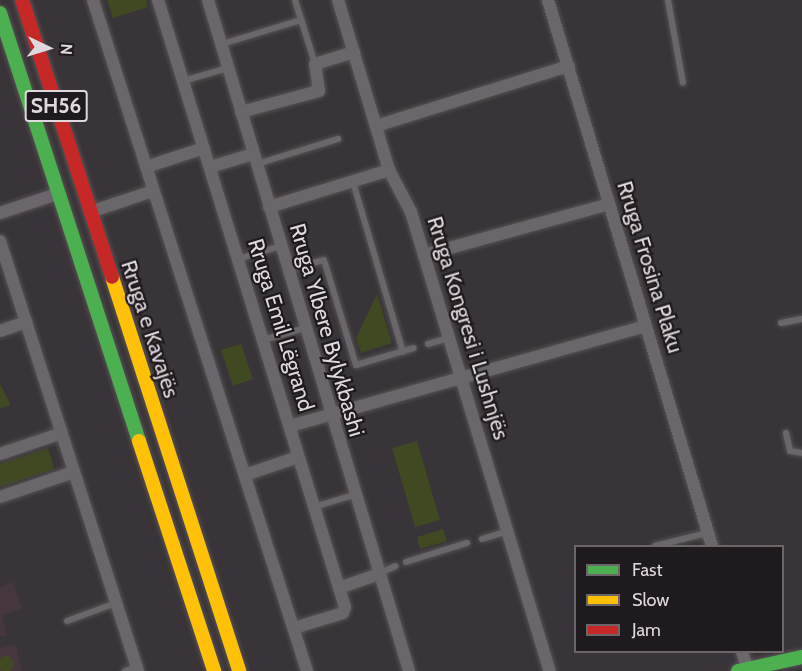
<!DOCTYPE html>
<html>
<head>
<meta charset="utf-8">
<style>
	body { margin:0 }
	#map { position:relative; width:802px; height:671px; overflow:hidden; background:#393437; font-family:Cabin,sans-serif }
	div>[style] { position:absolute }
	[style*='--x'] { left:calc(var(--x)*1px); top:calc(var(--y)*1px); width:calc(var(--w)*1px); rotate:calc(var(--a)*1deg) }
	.built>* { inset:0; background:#463640 }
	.green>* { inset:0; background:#414923 }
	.round { border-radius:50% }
	.roads { filter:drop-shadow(0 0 2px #565154) drop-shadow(0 0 2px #565154) }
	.lane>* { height:6px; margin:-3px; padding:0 3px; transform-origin:3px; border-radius:3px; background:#6b6669 }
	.street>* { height:12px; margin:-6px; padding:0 6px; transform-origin:6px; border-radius:6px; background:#6b6669 }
	.fast>* { height:14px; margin:-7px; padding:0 7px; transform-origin:7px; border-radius:7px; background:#4caf50 }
	.slow>* { height:14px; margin:-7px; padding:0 7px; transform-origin:7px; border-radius:7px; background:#ffc107 }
	.jam>* { height:14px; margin:-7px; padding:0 7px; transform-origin:7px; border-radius:7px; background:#c62828 }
	span { translate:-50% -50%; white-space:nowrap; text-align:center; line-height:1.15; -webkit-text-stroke:4.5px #1f1a1d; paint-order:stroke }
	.shield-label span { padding:2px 4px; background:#1f1a1d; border:2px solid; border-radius:4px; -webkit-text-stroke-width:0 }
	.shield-label { font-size:21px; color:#dfd8dc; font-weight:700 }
	.street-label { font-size:22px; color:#dfd8dc }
	.legend { position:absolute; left:574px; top:545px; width:210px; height:108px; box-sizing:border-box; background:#1f1a1d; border:2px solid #6c6669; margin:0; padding:8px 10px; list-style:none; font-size:18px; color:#dfd8dc }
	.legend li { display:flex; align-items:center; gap:12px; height:30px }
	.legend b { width:30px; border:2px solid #6c6669 }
	.north { position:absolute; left:18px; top:18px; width:60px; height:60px; -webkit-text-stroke:4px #1f1a1d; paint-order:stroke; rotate:94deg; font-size:16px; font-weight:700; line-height:24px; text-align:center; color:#dfd8dc }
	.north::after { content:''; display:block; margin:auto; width:21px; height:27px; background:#dfd8dc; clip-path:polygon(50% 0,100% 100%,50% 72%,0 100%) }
</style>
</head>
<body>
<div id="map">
	<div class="built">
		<i style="clip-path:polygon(14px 582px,22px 609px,2px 615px,7px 635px,0 637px,0 587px)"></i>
		<i style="clip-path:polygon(16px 644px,22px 671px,0 671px,0 648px)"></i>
	</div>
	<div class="green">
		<i style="clip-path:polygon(107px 0,146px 0,148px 7px,113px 18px)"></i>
		<i style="clip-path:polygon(377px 294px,392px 343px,361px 353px,356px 338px)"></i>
		<i style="clip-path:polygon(241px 344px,253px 379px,233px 386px,221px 350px)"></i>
		<i style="clip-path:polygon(0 384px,11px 405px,0 408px)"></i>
		<i style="clip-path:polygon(417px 441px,440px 520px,415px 527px,392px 448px)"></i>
		<i style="clip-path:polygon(48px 448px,54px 469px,0 487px,0 464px)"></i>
		<i style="clip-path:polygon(443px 529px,447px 541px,420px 549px,417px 537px)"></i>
		<i class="round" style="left:-2px;top:656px;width:16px;height:16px"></i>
	</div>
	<div class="roads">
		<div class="lane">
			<i style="--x:295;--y:0;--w:67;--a:72.6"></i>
			<i style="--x:668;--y:0;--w:84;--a:79.8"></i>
			<i style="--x:222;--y:44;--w:83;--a:-16.9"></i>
			<i style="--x:183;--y:81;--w:47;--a:-16.1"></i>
			<i style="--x:257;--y:164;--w:85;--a:-17.2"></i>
			<i style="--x:353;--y:182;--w:177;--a:73.6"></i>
			<i style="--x:238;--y:259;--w:45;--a:-16.8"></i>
			<i style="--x:288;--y:269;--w:37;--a:-14"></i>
			<i style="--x:324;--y:260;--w:110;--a:73.1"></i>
			<i style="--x:356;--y:365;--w:60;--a:-16.3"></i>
			<i style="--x:781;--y:323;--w:21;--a:-11"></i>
			<i style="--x:263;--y:340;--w:44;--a:-15.9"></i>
			<i style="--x:428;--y:344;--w:22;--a:-16"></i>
			<i style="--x:786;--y:433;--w:18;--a:77"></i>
			<i style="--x:790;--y:451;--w:12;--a:9"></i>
			<i style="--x:314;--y:507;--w:42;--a:-16.7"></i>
			<i style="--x:482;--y:539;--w:27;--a:-17"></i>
			<i style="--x:655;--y:546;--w:54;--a:-14"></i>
			<i style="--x:406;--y:562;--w:64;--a:-17.3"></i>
			<i style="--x:380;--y:573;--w:17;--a:-24"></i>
			<i style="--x:67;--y:621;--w:52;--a:-20.2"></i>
			<i style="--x:125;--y:671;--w:13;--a:-18"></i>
		</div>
		<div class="street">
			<i style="--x:93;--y:0;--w:704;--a:72.31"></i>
			<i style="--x:158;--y:0;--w:635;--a:72.88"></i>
			<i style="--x:345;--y:607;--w:6;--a:108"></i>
			<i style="--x:343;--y:613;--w:51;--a:163"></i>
			<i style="--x:208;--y:0;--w:700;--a:73.32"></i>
			<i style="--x:338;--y:0;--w:177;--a:73.3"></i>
			<i style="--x:389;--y:170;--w:47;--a:62.4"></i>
			<i style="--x:411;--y:212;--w:480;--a:73.2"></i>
			<i style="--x:548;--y:0;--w:570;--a:73.28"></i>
			<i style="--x:241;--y:112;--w:81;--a:-15.1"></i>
			<i style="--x:319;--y:91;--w:27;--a:-98"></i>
			<i style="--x:315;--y:64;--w:41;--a:-17.1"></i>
			<i style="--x:376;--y:126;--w:202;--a:-17.3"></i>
			<i style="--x:146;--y:167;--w:61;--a:-18.1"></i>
			<i style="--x:210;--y:167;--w:45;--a:-16.8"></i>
			<i style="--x:269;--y:207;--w:126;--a:-17.1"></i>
			<i style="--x:90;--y:212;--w:66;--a:-18.4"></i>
			<i style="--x:0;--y:213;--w:60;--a:-18.4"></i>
			<i style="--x:0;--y:241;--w:452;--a:72.2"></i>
			<i style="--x:424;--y:255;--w:192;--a:-15.4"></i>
			<i style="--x:0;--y:331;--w:28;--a:-19"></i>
			<i style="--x:290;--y:426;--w:369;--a:-15.7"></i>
			<i style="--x:0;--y:454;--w:65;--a:-18.7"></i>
			<i style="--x:245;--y:475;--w:56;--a:-18.8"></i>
			<i style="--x:0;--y:497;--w:78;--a:-18.7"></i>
			<i style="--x:339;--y:588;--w:42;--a:-19.3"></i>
			<i style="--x:742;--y:652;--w:18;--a:71"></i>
		</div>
		<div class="fast">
			<i style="--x:0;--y:13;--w:450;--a:72"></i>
			<i style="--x:738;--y:671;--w:66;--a:-12.3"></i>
		</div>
		<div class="slow">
			<i style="--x:112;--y:277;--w:414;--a:72.1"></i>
			<i style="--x:139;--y:441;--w:242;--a:71.9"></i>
		</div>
		<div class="jam">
			<i style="--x:22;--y:0;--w:291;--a:72"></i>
		</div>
	</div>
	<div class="shield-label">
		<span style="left:56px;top:106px">SH56</span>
	</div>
	<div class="street-label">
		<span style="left:650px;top:267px;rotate:73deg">Rruga Frosina Plaku</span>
		<span style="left:281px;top:325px;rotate:73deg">Rruga Emil Lëgrand</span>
		<span style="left:468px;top:328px;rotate:73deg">Rruga Kongresi i Lushnjës</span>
		<span style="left:150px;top:329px;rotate:72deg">Rruga e Kavajës</span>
		<span style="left:327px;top:330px;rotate:74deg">Rruga Ylbere Bylykbashi</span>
	</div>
	<ul class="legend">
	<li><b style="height:8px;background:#4caf50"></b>Fast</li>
	<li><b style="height:8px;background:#ffc107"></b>Slow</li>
	<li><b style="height:8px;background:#c62828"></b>Jam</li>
	</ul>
	<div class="north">N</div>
</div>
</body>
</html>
